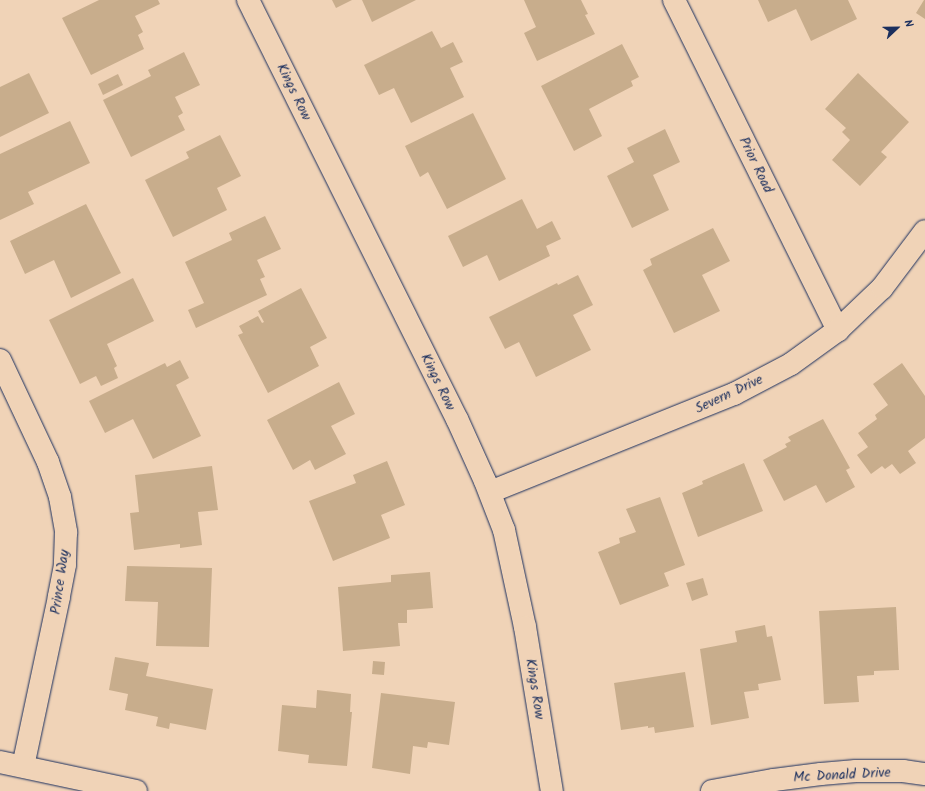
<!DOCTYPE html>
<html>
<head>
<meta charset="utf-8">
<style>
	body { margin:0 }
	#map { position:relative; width:925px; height:791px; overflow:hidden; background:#f0d3b7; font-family:Kalam,sans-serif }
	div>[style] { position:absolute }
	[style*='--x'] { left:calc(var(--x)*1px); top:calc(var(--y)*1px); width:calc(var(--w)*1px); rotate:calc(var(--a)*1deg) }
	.building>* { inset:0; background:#c8ad8c }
	.roads { filter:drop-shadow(0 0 1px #1b2f5e) drop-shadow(0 0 1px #1b2f5e) }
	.minor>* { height:22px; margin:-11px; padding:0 11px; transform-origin:11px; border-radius:11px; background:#f0d3b7 }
	.secondary>* { height:22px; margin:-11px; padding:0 11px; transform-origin:11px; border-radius:11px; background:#f0d3b7 }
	span { translate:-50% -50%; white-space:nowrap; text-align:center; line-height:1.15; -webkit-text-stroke:3px #f0d3b7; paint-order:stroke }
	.street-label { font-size:14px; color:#1b2f5e }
	.north { position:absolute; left:877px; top:8px; width:40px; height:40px; -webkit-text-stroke:3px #f0d3b7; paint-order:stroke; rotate:68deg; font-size:11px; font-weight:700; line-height:16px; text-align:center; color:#1b2f5e }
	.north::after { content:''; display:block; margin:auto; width:14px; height:18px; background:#1b2f5e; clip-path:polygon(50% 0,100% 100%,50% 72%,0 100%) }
</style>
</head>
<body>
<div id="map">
	<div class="building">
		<i style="clip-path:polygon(99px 0,158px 0,160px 4px,135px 16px,143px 32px,138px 35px,144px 49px,91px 75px,62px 18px)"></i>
		<i style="clip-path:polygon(332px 0,352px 0,336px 8px)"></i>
		<i style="clip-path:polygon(362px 0,416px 0,372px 22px)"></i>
		<i style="clip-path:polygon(524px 0,581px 0,588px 14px,585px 15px,595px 34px,537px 61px,524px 33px,536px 27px)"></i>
		<i style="clip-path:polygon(758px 0,848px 0,857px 19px,811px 41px,796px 9px,768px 22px)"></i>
		<i style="clip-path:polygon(924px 0,925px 0,925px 19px,916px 13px)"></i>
		<i style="clip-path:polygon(432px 31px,441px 48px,453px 42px,463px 62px,450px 68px,464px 97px,411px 123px,394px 88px,379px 95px,364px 65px)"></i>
		<i style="clip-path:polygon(622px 44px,639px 77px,631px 81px,633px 86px,589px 109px,602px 136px,574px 151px,541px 86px)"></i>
		<i style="clip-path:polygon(184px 52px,200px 85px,175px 97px,183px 113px,178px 116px,185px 130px,131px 157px,103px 100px,151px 76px,148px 70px)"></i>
		<i style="clip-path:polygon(29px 73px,49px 113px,0 137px,0 87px)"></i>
		<i style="clip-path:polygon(858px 73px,909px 122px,881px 152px,887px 157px,860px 186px,832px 160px,850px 140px,842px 132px,846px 128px,825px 109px)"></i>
		<i style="clip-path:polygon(118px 74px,123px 85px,103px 95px,98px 84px)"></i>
		<i style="clip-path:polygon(473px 113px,506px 179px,447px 209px,428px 172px,420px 177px,405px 146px)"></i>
		<i style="clip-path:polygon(70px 121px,90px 163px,28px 192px,34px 204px,0 220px,0 154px)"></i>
		<i style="clip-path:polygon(665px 129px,680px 162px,653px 175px,669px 210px,632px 228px,607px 176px,634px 162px,627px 148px)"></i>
		<i style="clip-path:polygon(220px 135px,241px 176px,217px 188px,227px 210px,173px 237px,145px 180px,189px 158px,186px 152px)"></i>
		<i style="clip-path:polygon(522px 199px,537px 229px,552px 221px,561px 239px,546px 246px,550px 256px,499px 281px,487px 255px,463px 267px,448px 236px)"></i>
		<i style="clip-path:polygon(86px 204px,121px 273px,71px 298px,54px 260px,25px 274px,10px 241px)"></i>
		<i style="clip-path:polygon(265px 216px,281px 249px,257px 260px,265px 277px,260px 279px,267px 295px,196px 328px,188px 310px,204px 303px,185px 262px,232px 240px,229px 233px)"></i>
		<i style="clip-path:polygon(713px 228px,730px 261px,702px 275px,720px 311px,674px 333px,643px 270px,652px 265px,650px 259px)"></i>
		<i style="clip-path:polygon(578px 275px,593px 305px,573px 315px,591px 350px,536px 377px,519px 342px,505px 349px,489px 317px,557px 283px,558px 285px)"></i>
		<i style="clip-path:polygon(133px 278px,154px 321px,107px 344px,117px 366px,114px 368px,118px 378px,101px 386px,96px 376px,80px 384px,49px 320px)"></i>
		<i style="clip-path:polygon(301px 288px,327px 338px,310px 347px,319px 366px,268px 393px,238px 335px,243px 333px,239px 326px,258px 316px,262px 323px,264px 322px,258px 311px)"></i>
		<i style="clip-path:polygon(180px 360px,189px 378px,176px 385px,201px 436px,153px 459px,133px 419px,105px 433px,89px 401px,165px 363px,167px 367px)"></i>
		<i style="clip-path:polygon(902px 363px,925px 396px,925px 438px,908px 451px,916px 463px,900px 474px,892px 464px,885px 469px,882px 466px,871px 474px,857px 455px,868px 447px,858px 433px,877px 419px,875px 415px,888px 405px,873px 384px)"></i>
		<i style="clip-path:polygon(339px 382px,355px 414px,331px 426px,346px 454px,315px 470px,310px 460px,293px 470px,267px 420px)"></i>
		<i style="clip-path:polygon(823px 419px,850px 468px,846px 470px,855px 487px,826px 503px,816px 485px,784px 501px,763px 460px,787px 447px,785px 444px,791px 441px,788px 437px)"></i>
		<i style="clip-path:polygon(387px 461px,405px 505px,381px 515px,390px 538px,333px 561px,309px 501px,356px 483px,353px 475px)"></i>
		<i style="clip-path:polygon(744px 463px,763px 511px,698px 537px,682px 493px,703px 484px,702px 481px)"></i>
		<i style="clip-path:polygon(212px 466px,218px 510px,198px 512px,202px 545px,180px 548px,180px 544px,134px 550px,130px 513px,139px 512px,135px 475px)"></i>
		<i style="clip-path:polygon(660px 497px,685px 565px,664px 573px,669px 586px,620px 605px,598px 552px,620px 543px,619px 538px,636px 532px,626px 509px)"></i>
		<i style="clip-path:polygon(127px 566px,212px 568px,209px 647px,156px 646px,158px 602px,125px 601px)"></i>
		<i style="clip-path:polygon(430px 572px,433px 608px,407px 610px,407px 623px,398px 623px,400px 646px,343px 651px,338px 587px,391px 582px,391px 575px)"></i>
		<i style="clip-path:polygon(703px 578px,708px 595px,692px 601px,686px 583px)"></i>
		<i style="clip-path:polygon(896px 607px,899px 670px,874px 671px,874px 675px,857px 676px,859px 702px,824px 704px,819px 611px)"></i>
		<i style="clip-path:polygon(765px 625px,767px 637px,772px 636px,781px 680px,758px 684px,759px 690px,744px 692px,749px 718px,711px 725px,700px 649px,737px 642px,735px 631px)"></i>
		<i style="clip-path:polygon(115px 657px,149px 663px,146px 676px,213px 689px,206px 730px,170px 723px,169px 729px,156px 726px,158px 717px,125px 710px,128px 694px,109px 690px)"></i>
		<i style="clip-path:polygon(373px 661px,385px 662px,384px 675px,372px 674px)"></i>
		<i style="clip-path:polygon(685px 672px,694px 727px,655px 733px,654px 727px,648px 728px,648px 726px,621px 730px,614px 683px)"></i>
		<i style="clip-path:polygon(317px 690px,351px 694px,350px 712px,352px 712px,347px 766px,308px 763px,309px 755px,278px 751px,282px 705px,316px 708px)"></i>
		<i style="clip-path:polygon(381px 693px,455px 702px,449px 745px,428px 742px,427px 748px,413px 746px,410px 774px,372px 768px)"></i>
	</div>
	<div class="roads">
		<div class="minor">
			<i style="--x:674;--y:0;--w:369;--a:63.6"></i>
			<i style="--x:0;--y:360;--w:113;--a:64.8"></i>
			<i style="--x:48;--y:462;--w:37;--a:71"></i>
			<i style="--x:60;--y:497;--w:36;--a:80"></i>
			<i style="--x:66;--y:532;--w:33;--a:92"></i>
			<i style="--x:65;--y:565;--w:33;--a:101"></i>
			<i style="--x:59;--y:597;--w:173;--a:102"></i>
			<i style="--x:490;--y:492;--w:263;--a:-21.9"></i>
			<i style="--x:734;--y:394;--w:64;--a:-27.8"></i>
			<i style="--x:791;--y:364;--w:58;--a:-35.9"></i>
			<i style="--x:838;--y:330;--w:61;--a:-43.7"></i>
			<i style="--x:882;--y:288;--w:71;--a:-53"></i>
			<i style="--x:0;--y:762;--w:139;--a:12"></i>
			<i style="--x:712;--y:791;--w:63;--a:-10.1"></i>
			<i style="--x:774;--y:780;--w:47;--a:-7.3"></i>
			<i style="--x:821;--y:774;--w:35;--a:-5"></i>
			<i style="--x:856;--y:771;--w:47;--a:0"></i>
			<i style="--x:903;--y:771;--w:22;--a:8"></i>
		</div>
		<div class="secondary">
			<i style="--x:248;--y:0;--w:468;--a:63.5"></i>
			<i style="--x:457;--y:419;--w:68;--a:65.7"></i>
			<i style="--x:485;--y:481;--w:53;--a:68.8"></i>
			<i style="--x:504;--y:530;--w:99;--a:77.8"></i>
			<i style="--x:525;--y:627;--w:166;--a:80.7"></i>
		</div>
	</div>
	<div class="street-label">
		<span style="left:294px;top:92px;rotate:64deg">Kings Row</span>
		<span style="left:756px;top:165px;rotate:64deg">Prior Road</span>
		<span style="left:438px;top:382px;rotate:64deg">Kings Row</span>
		<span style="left:729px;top:394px;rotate:-25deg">Severn Drive</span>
		<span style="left:60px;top:582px;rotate:-82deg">Prince Way</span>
		<span style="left:535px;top:689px;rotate:81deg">Kings Row</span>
		<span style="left:842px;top:775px;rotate:-3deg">Mc Donald Drive</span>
	</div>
	<div class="north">N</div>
</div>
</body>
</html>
